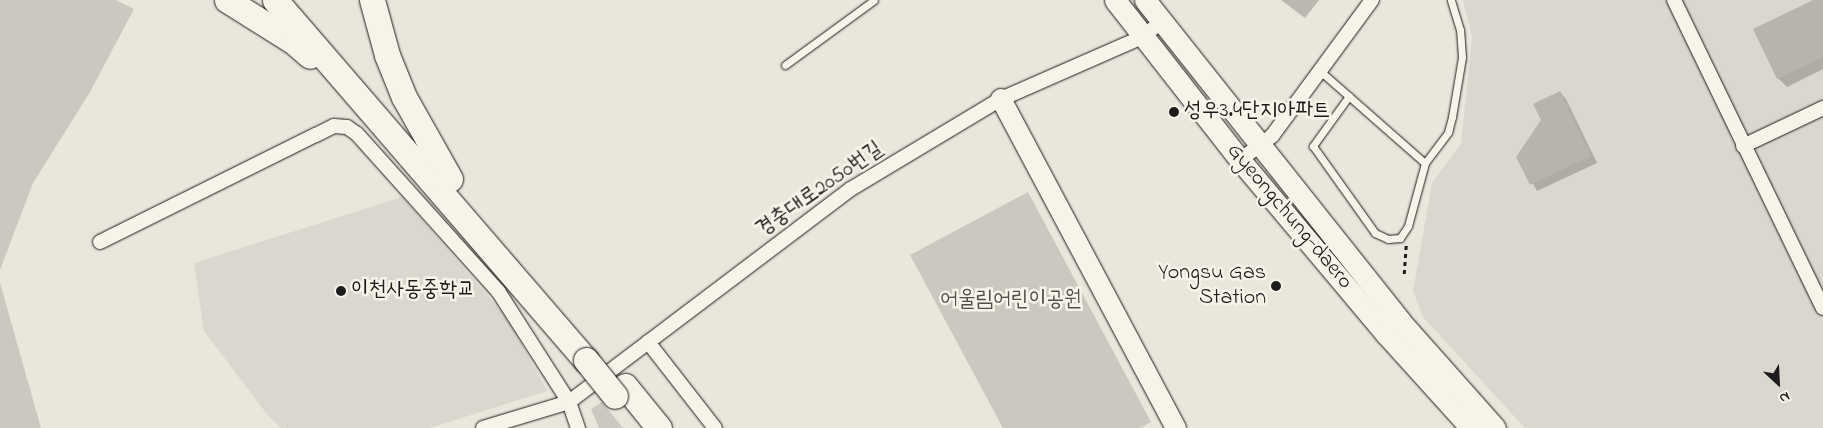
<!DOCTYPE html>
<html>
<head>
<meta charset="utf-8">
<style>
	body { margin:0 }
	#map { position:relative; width:1823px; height:428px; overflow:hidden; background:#eae6dc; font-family:"Indie Flower","Poor Story",sans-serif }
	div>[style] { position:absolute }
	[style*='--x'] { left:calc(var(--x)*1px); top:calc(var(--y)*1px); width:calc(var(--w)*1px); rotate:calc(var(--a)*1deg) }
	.built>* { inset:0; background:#dad7ce }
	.green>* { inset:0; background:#ccc8c0 }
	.shadow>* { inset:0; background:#0003 }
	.building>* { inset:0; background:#b6b4ac }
	.path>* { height:2.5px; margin-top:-1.25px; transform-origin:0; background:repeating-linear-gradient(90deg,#1c1c1c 0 4px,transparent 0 8px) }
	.roads { filter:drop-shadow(0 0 1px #1c1c1c) drop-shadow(0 0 1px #1c1c1c) }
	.lane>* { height:7px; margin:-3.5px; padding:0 3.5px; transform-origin:3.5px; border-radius:3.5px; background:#f7f3e8 }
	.street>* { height:14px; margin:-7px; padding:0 7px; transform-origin:7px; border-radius:7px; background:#f7f3e8 }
	.secondary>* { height:20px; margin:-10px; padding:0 10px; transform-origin:10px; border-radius:10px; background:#f7f3e8 }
	.primary>* { height:21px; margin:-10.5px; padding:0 10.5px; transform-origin:10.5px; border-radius:10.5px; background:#f7f3e8 }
	.highway>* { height:25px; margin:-12.5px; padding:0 12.5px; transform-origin:12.5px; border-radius:12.5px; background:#f7f3e8 }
	.bridges { filter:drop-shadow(0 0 1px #1c1c1c) drop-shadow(0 0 1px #1c1c1c) }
	.highway-bridge>* { height:25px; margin:-12.5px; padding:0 12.5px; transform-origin:12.5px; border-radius:12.5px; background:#f7f3e8 }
	.dots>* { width:14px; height:14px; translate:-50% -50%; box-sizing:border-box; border:2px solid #f7f3e8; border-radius:50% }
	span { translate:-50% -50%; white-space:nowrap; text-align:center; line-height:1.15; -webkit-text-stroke:5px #f7f3e8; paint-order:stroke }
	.poi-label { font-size:22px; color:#1c1c1c }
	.left { translate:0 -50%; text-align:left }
	.right { translate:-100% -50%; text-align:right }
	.street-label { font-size:22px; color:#1c1c1c }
	.park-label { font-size:22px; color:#51504d }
	.north { position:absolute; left:1753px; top:358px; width:50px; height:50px; -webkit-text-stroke:4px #f7f3e8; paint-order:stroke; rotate:155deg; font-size:14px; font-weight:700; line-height:20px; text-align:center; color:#1c1c1c }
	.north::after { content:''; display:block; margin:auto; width:18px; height:22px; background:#1c1c1c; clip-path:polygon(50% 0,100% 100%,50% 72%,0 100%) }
</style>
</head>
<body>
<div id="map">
	<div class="built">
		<i style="clip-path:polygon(1463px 0,1823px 0,1823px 428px,1525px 428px,1423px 317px,1413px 291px,1432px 183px,1461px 144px,1472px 37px)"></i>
		<i style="clip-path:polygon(402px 197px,508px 319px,547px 391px,430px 428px,282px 428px,269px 417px,204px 331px,194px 263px)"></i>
	</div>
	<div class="green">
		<i style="clip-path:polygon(0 0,116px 0,134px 9px,90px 92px,33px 183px,0 270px)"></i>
		<i style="clip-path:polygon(1028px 192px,1151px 422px,1140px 428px,1003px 428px,910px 255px)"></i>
		<i style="clip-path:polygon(0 283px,41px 428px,0 428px)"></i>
		<i style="clip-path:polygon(602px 402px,623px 428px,599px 428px,591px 409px)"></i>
	</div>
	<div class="shadow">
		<i style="clip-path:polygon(1281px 0,1319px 0,1305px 18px)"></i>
		<i style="clip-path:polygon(1815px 0,1823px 0,1823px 69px,1787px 87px,1778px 78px)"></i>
		<i style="clip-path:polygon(1560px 92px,1566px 99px,1597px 163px,1537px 191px,1518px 157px)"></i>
	</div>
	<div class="building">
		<i style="clip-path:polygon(1813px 0,1823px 0,1823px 57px,1777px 79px,1753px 29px)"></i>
		<i style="clip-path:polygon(1560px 91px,1591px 156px,1530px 185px,1516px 157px,1541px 120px,1533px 104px)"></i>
	</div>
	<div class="path">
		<i style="--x:1404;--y:274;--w:29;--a:-86"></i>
	</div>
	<div class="roads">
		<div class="lane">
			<i style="--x:785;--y:65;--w:110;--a:-36.1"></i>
			<i style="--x:1319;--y:70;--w:141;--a:41.3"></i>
			<i style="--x:1349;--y:96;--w:62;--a:125.8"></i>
			<i style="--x:1313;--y:146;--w:107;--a:54.5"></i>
			<i style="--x:1375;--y:233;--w:14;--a:25"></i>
			<i style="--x:1388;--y:239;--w:12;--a:-5"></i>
			<i style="--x:1400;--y:238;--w:14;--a:-56"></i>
			<i style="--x:1408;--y:226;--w:65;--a:-74.9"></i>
			<i style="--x:1425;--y:163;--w:39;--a:-53"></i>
			<i style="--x:1448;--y:132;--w:16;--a:-75"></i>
			<i style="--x:1452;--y:117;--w:61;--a:-80.5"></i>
			<i style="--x:1462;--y:57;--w:27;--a:-94"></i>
			<i style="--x:1460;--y:30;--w:31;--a:-107"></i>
		</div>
		<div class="street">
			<i style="--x:1674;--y:0;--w:342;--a:64.2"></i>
			<i style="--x:1743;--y:146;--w:89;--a:-25.4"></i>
			<i style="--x:1240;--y:160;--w:40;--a:-37"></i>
			<i style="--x:1272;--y:136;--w:169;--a:-53.7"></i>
			<i style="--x:100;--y:242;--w:241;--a:-26.4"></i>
			<i style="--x:316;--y:135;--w:20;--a:-27"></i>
			<i style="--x:334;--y:126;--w:13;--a:4"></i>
			<i style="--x:347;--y:127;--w:12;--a:35"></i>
			<i style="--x:357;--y:134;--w:211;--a:48.1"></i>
			<i style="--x:498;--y:291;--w:132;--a:57.4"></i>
			<i style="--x:569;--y:402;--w:28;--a:71"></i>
			<i style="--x:648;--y:342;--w:109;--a:52.1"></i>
			<i style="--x:483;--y:428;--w:90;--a:-16.8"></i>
			<i style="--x:569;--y:402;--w:353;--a:-37.1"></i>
			<i style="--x:851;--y:189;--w:175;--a:-31"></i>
			<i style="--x:1001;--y:99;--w:154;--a:-23.7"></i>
			<i style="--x:1142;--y:37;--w:24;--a:-38"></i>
		</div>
		<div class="secondary">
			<i style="--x:1001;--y:99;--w:373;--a:62"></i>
		</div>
		<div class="primary">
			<i style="--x:1115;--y:0;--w:203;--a:52"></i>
			<i style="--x:1240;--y:160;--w:227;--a:50"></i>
			<i style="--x:1386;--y:334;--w:127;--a:47.9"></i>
			<i style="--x:1145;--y:0;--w:410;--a:51.5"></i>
			<i style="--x:1400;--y:321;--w:143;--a:48.4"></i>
		</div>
		<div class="highway">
			<i style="--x:227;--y:0;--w:79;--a:32.1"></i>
			<i style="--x:294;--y:42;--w:21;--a:41"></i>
			<i style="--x:275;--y:0;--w:476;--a:49.2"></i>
			<i style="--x:372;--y:0;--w:57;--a:74.7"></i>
			<i style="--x:387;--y:55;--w:45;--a:68"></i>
			<i style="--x:404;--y:97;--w:94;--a:60.7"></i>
			<i style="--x:625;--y:386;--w:54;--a:51"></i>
		</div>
	</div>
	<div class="bridges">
		<div class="highway-bridge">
			<i style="--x:586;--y:360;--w:46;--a:51.1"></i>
		</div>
	</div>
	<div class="dots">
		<i style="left:1174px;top:112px;background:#1c1c1c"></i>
		<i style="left:1276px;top:286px;background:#1c1c1c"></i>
		<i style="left:341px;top:291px;background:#1c1c1c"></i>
	</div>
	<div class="poi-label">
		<span class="left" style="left:1184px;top:112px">성우3.4단지아파트</span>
		<span class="right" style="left:1266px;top:286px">Yongsu Gas<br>Station</span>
		<span class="left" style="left:351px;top:291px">이천사동중학교</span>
	</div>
	<div class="street-label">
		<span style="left:820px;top:190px;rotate:-35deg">경충대로2050번길</span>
		<span style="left:1289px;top:217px;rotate:50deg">Gyeongchung-daero</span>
	</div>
	<div class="park-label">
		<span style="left:1011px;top:301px">어울림어린이공원</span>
	</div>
	<div class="north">N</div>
</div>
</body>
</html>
